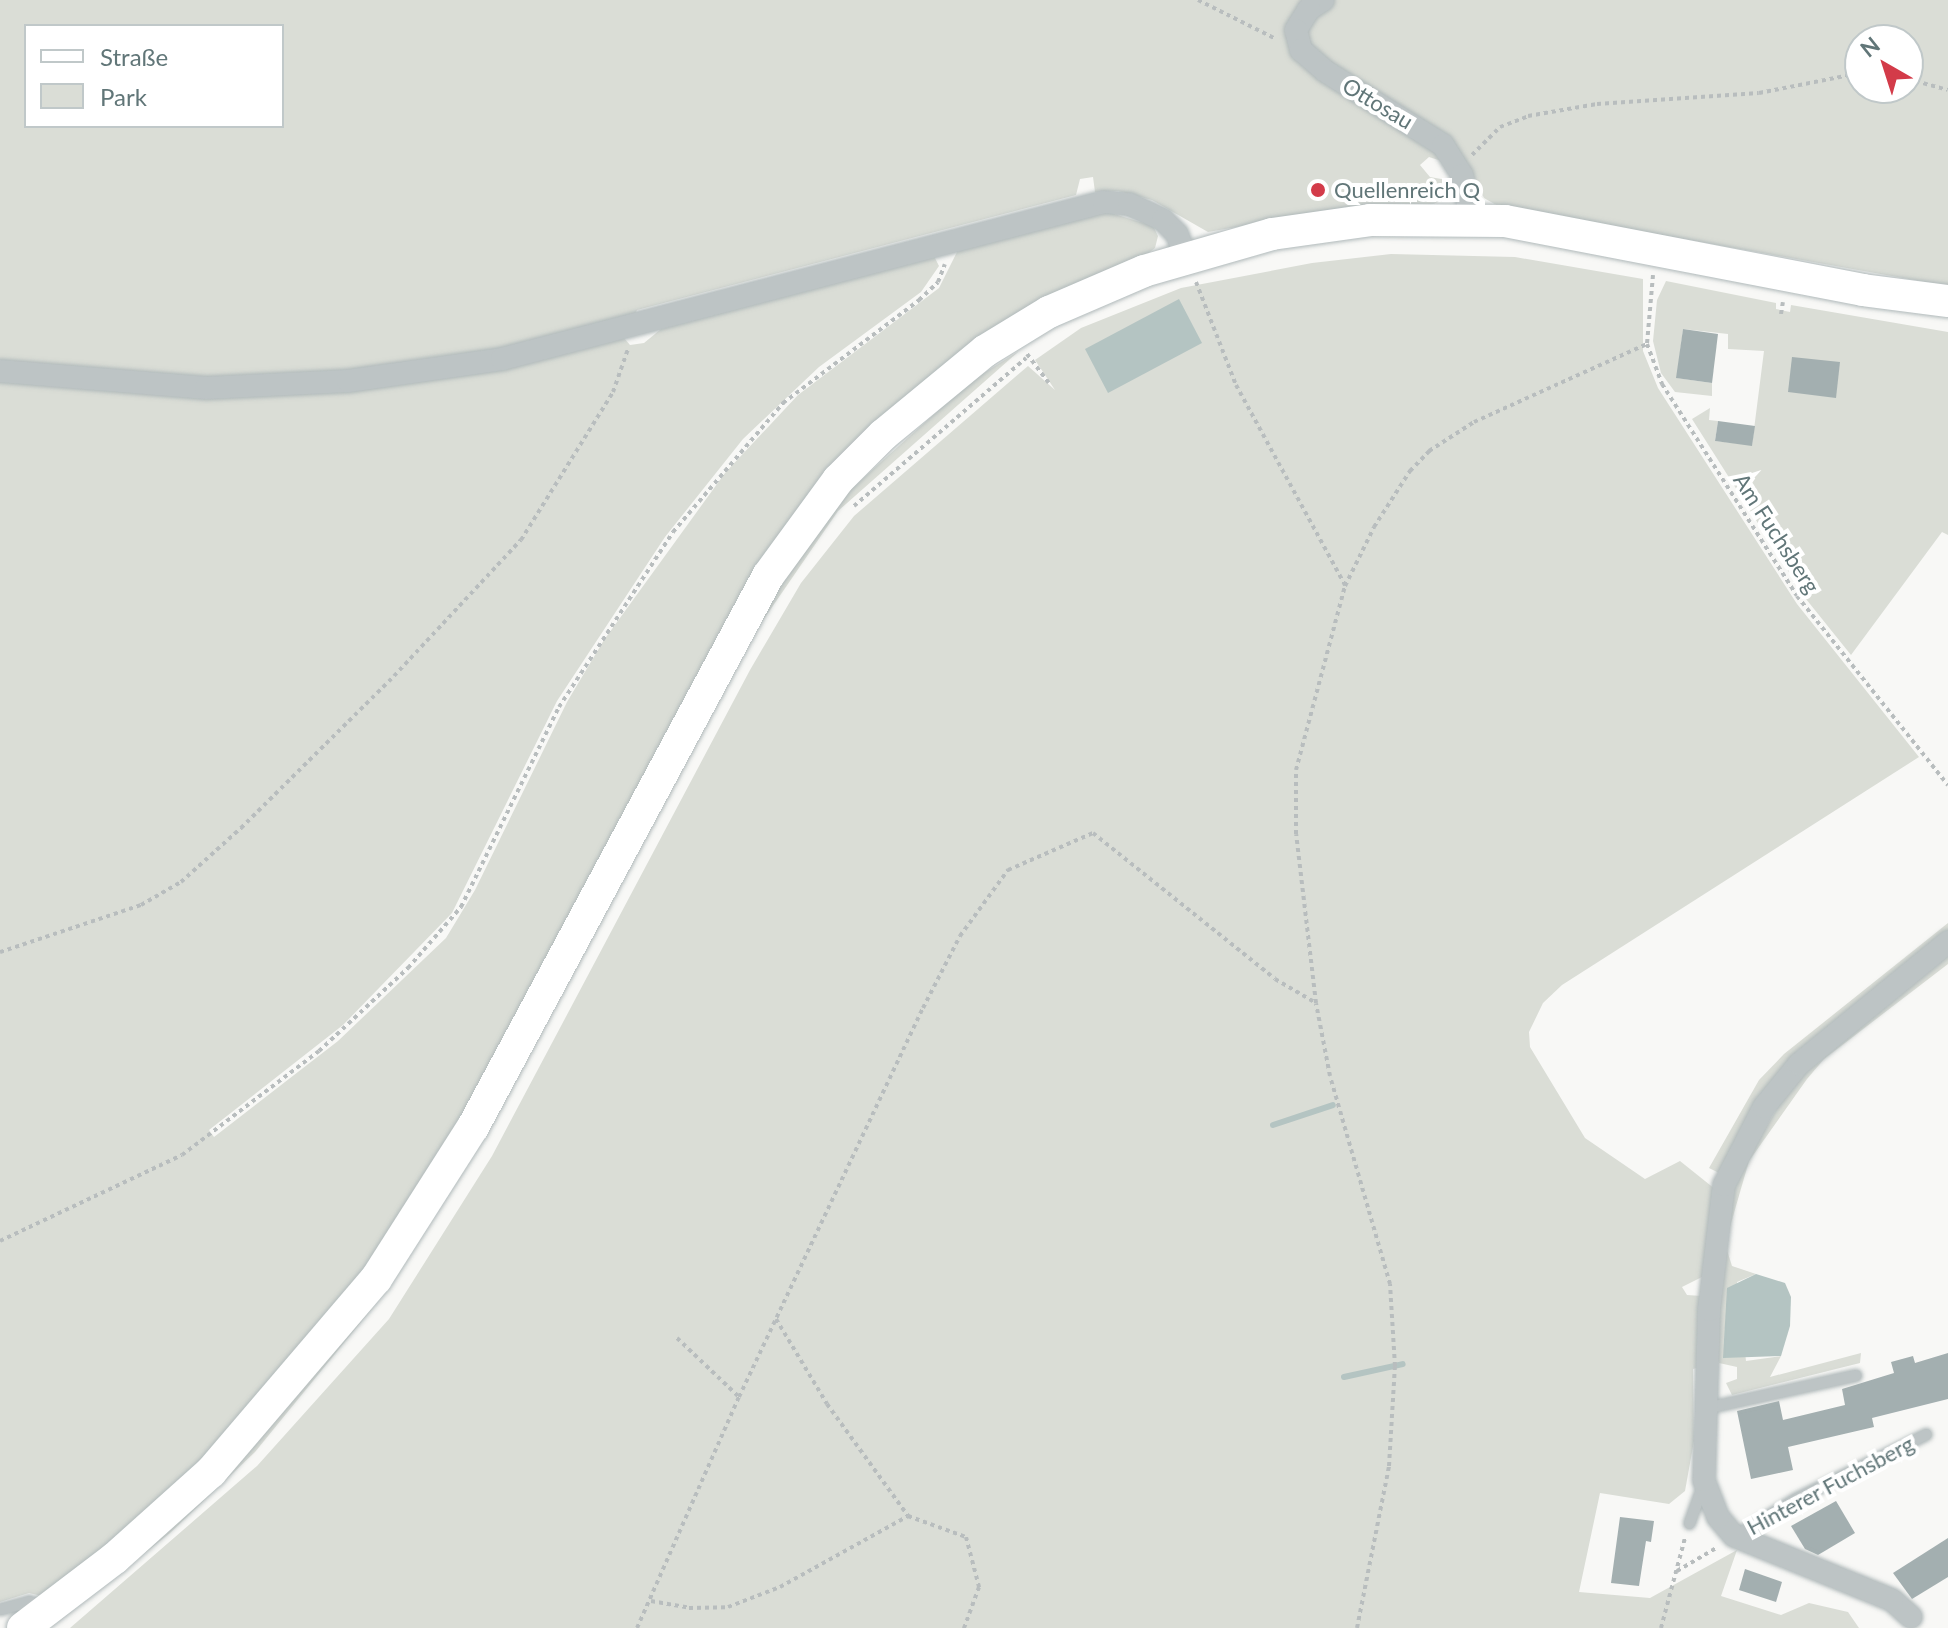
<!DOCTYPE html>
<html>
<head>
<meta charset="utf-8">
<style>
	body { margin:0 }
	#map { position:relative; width:1948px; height:1628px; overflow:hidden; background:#f8f8f6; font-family:Lato,sans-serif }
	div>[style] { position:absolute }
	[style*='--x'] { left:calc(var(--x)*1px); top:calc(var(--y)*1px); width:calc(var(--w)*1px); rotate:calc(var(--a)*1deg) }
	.green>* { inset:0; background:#daddd6 }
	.water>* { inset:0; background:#b4c4c2 }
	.stream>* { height:6px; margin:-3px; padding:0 3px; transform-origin:3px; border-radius:3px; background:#b4c4c2 }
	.building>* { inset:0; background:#a3afb0 }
	.path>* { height:4px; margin-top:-2px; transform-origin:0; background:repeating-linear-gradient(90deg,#b8bdbe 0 4px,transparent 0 8px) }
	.roads { filter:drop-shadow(0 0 2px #b0b9ba) drop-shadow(0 0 2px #b0b9ba) }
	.lane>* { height:11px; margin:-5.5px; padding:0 5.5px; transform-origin:5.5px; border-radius:5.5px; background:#bdc4c5 }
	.street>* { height:22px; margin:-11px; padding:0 11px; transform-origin:11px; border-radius:11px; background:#bdc4c5 }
	.secondary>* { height:32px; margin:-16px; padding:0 16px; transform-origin:16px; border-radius:16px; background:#fff }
	.dots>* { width:22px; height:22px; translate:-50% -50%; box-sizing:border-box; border:4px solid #fff; border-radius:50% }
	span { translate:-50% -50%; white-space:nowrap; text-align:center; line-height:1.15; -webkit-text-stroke:8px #fff; paint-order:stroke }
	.street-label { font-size:22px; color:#617678 }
	.poi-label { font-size:22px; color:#617678 }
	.left { translate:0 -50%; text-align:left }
	.legend { position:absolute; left:24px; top:24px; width:260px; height:104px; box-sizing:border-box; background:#fff; border:2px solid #c0c8c9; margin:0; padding:10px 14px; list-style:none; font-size:24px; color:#617678 }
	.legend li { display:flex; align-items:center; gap:16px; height:40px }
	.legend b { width:40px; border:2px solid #c0c8c9 }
	.north { position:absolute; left:1844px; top:24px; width:80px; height:80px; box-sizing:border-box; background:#fff; border:2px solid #c0c8c9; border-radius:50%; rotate:321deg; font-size:22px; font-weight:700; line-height:32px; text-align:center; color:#617678 }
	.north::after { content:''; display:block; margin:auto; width:28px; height:36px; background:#d33b49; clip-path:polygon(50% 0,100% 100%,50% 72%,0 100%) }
</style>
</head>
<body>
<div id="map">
	<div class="green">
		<i style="clip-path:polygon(evenodd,0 0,1948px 0,1948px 286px,1498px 206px,1484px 198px,1470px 170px,1429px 157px,1420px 165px,1430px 177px,1447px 180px,1452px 187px,1445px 199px,1431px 205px,1355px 206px,1208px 232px,1152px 200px,1118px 191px,1095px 192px,1093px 177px,1080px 179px,1076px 195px,637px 310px,624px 338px,630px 345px,644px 343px,661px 329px,934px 256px,939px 266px,921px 292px,819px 367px,743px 439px,665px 537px,557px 701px,452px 913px,343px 1025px,209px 1130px,214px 1137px,338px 1041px,446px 938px,475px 890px,567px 702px,604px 640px,725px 473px,798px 395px,939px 288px,958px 250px,1108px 212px,1153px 226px,1158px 236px,1155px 248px,1145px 256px,997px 327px,727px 620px,485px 1081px,365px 1270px,257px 1408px,126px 1533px,42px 1596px,29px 1593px,0 1602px,0 0,26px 26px,282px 26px,282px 126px,26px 126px,26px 26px,0 0,1860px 40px,1908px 40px,1908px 88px,1860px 88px,1860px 40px)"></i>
		<i style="clip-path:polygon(1391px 254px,1515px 257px,1643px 279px,1643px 351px,1658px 388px,1797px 604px,1919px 757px,1562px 985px,1543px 1003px,1529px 1032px,1530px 1047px,1585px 1138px,1645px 1179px,1680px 1161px,1715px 1189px,1702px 1277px,1682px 1287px,1687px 1295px,1702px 1296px,1700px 1367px,1693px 1369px,1694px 1441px,1685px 1491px,1669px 1504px,1600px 1493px,1579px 1592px,1650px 1598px,1737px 1550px,1721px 1596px,1781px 1615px,1809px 1603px,1848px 1612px,1859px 1628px,70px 1628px,257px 1466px,389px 1319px,492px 1156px,750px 670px,801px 583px,854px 516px,1028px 366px,1055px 390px,1035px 360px,1081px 328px,1181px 288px,1312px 263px)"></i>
		<i style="clip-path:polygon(1666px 281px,1776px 303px,1776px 309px,1790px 312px,1791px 305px,1948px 332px,1948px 535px,1942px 532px,1851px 655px,1806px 599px,1692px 419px,1710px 408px,1709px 420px,1718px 421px,1715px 441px,1752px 445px,1764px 351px,1728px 349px,1728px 334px,1683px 329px,1677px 378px,1712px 383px,1712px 396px,1675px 392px,1661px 373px,1653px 341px,1657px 300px)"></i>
		<i style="clip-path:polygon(1019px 351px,838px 511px,755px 632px,766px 605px,850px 490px,971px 381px)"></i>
		<i style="clip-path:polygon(1948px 923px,1948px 932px,1798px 1051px,1756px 1100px,1719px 1173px,1709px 1168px,1759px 1080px,1784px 1054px)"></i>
		<i style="clip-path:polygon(1948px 952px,1948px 964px,1824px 1059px,1807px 1079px,1749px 1161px,1725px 1244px,1732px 1266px,1756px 1274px,1737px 1282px,1746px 1361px,1781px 1356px,1770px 1377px,1861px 1353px,1860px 1363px,1732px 1395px,1726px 1383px,1737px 1379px,1737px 1367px,1719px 1363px,1715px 1355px,1730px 1190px,1791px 1084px)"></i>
		<i style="clip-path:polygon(383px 1295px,255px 1452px,170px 1533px,58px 1622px,266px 1431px)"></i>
	</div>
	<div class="water">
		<i style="clip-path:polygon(1179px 299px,1202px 343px,1108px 393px,1085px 349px)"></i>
		<i style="clip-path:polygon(1756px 1274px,1785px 1283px,1791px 1297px,1790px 1326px,1781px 1356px,1723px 1358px,1727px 1288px)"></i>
	</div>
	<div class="stream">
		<i style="--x:1273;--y:1125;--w:63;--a:-18.4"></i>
		<i style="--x:1344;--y:1377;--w:60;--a:-12.4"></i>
	</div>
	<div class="building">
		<i style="clip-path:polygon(1683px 329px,1718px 334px,1712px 383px,1676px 378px)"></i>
		<i style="clip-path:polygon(1792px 357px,1840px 362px,1836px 398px,1788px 392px)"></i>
		<i style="clip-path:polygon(1718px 421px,1755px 426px,1752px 446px,1715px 441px)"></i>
		<i style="clip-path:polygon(1948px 1353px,1948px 1399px,1872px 1418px,1874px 1427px,1788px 1447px,1793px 1470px,1751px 1479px,1737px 1411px,1779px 1401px,1783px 1420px,1845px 1405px,1842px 1389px,1894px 1373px,1891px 1362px,1913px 1356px,1915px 1363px)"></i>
		<i style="clip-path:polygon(1836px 1501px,1855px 1533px,1818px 1555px,1805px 1549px,1791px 1526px)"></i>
		<i style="clip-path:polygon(1620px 1517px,1654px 1521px,1651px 1542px,1646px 1541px,1639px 1586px,1611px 1583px)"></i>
		<i style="clip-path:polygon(1948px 1538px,1948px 1577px,1912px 1599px,1893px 1573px)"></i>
		<i style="clip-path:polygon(1745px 1569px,1782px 1582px,1776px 1602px,1739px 1590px)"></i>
	</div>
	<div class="path">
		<i style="--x:1198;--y:0;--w:87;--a:26.6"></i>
		<i style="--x:1908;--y:79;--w:41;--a:15.4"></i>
		<i style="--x:1472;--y:155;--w:40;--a:-45"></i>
		<i style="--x:1500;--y:127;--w:30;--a:-21"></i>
		<i style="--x:1528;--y:116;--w:70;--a:-9.9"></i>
		<i style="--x:1597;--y:104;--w:162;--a:-3.9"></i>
		<i style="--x:1759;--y:93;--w:103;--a:-11.2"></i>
		<i style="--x:1653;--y:275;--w:69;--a:95"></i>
		<i style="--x:1647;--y:344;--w:43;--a:69.4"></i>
		<i style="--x:1662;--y:384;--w:251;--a:57.5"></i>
		<i style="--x:1797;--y:596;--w:242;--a:51.4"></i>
		<i style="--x:1196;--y:282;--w:110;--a:68.8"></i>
		<i style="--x:1236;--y:385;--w:228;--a:61.4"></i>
		<i style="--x:1781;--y:314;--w:12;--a:-81"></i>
		<i style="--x:1027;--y:354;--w:36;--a:53"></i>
		<i style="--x:854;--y:506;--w:227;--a:-40.7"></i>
		<i style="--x:0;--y:952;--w:149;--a:-18.4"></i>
		<i style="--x:141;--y:905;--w:46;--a:-29.9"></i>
		<i style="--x:181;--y:882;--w:81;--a:-42"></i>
		<i style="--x:241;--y:828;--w:216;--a:-44.8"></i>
		<i style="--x:394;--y:676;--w:186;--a:-47"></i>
		<i style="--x:521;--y:540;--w:174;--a:-58.1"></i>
		<i style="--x:613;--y:392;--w:46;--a:-70.8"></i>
		<i style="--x:0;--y:1241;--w:201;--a:-25.3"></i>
		<i style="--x:182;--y:1155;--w:172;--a:-37.2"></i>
		<i style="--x:319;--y:1051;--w:122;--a:-43"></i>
		<i style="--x:408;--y:968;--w:81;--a:-49"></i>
		<i style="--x:461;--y:907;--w:223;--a:-63.9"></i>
		<i style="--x:559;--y:707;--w:209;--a:-56.9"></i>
		<i style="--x:673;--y:532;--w:170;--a:-49.5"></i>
		<i style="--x:783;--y:403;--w:171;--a:-37.1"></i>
		<i style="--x:919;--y:300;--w:26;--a:-43"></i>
		<i style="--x:938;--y:282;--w:19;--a:-69"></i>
		<i style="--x:776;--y:1319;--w:99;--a:59"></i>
		<i style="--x:827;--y:1404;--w:138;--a:54.1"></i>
		<i style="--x:677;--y:1338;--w:86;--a:43.6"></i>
		<i style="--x:1677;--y:1571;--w:45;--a:-30.5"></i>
		<i style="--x:651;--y:1601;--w:39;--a:10"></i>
		<i style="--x:689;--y:1608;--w:39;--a:-1"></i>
		<i style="--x:728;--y:1607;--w:56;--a:-21"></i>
		<i style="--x:780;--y:1587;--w:146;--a:-29"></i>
		<i style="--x:908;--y:1516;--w:62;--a:19.9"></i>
		<i style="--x:966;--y:1537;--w:52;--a:75.4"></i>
		<i style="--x:979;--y:1587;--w:44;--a:110.1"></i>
		<i style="--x:637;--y:1628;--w:253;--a:-66.2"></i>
		<i style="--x:739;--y:1397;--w:430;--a:-64.7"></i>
		<i style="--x:923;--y:1008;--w:81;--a:-62.8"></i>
		<i style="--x:960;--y:936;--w:82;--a:-54"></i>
		<i style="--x:1008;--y:870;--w:93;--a:-23.5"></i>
		<i style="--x:1093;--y:833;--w:233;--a:38.7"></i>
		<i style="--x:1275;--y:979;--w:48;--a:30.3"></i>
		<i style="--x:1357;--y:1628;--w:165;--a:-78.8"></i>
		<i style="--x:1389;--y:1466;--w:100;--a:-86.6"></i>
		<i style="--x:1395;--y:1366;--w:82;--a:-93.5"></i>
		<i style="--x:1390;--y:1284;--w:216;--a:-106.1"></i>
		<i style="--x:1330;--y:1076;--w:74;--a:-100.9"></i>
		<i style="--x:1316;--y:1003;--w:170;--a:-96.7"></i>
		<i style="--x:1296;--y:834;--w:64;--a:-90"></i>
		<i style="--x:1296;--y:770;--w:190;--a:-75.1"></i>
		<i style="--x:1345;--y:586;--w:66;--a:-63.8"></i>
		<i style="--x:1374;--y:527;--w:67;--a:-57.3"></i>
		<i style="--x:1410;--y:471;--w:28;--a:-46"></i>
		<i style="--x:1429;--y:451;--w:54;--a:-32.8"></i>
		<i style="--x:1474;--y:422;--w:190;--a:-24.3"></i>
		<i style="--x:1661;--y:1628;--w:93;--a:-75.1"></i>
	</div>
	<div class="roads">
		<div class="lane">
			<i style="--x:1710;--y:1407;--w:149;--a:-12.4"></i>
			<i style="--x:1689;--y:1523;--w:41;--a:-70.3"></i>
			<i style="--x:1735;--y:1536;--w:70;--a:-31.7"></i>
			<i style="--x:1795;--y:1499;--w:146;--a:-26.4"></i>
			<i style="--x:0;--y:1609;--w:30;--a:-15"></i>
			<i style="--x:29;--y:1601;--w:14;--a:36"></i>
		</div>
		<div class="street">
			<i style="--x:1323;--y:0;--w:17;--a:147"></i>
			<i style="--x:1309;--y:9;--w:25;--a:122"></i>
			<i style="--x:1296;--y:30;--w:21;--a:76"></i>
			<i style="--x:1301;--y:50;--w:32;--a:41"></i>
			<i style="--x:1325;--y:71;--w:139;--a:32.1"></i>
			<i style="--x:1443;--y:145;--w:36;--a:58"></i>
			<i style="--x:1462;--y:175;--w:44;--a:78.2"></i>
			<i style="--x:0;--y:371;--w:207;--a:4.7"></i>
			<i style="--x:206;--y:388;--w:142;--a:-2.8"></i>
			<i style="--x:348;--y:381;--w:156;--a:-8.1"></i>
			<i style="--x:502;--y:359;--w:622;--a:-14.62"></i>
			<i style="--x:1104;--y:202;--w:25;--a:5"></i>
			<i style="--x:1129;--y:204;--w:38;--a:25"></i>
			<i style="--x:1163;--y:220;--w:20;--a:45"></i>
			<i style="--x:1177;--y:234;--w:25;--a:69"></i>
			<i style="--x:1911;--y:1617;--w:25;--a:-138"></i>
			<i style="--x:1892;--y:1600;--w:170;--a:-157.9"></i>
			<i style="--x:1734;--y:1536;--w:25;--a:-130"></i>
			<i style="--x:1718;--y:1517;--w:40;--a:-111"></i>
			<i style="--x:1704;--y:1480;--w:170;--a:-88.3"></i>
			<i style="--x:1709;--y:1310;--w:126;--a:-83.2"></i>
			<i style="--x:1724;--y:1185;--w:88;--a:-62.9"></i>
			<i style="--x:1764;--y:1107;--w:55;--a:-50.9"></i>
			<i style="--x:1799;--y:1064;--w:193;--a:-39.3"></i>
		</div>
		<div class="secondary">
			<i style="--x:23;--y:1628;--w:116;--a:-37.3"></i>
			<i style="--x:115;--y:1558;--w:129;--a:-41.9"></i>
			<i style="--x:211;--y:1472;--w:254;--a:-49.5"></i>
			<i style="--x:376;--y:1279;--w:180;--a:-57.5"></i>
			<i style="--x:473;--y:1127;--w:625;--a:-61.84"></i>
			<i style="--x:768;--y:576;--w:119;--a:-53.9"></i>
			<i style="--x:838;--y:480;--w:64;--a:-45"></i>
			<i style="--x:883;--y:435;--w:132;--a:-39.5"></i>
			<i style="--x:985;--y:351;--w:75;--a:-31.4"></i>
			<i style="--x:1049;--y:312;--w:103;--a:-23.3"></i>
			<i style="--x:1144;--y:271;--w:133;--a:-16.1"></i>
			<i style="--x:1272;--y:234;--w:99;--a:-8.1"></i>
			<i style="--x:1370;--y:220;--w:135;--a:0.4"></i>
			<i style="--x:1505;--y:221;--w:365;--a:10.9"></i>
			<i style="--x:1863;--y:290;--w:86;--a:7.4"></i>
		</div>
	</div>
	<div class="dots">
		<i style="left:1318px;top:190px;background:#d33b49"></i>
	</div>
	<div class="street-label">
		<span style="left:1378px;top:103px;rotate:31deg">Ottosau</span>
		<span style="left:1777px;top:533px;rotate:57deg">Am Fuchsberg</span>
		<span style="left:1830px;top:1485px;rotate:-28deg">Hinterer Fuchsberg</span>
	</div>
	<div class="poi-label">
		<span class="left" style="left:1334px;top:190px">Quellenreich Q</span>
	</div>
	<ul class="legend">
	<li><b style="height:10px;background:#fff"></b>Straße</li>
	<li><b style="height:22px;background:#daddd6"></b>Park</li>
	</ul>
	<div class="north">N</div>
</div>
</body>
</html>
